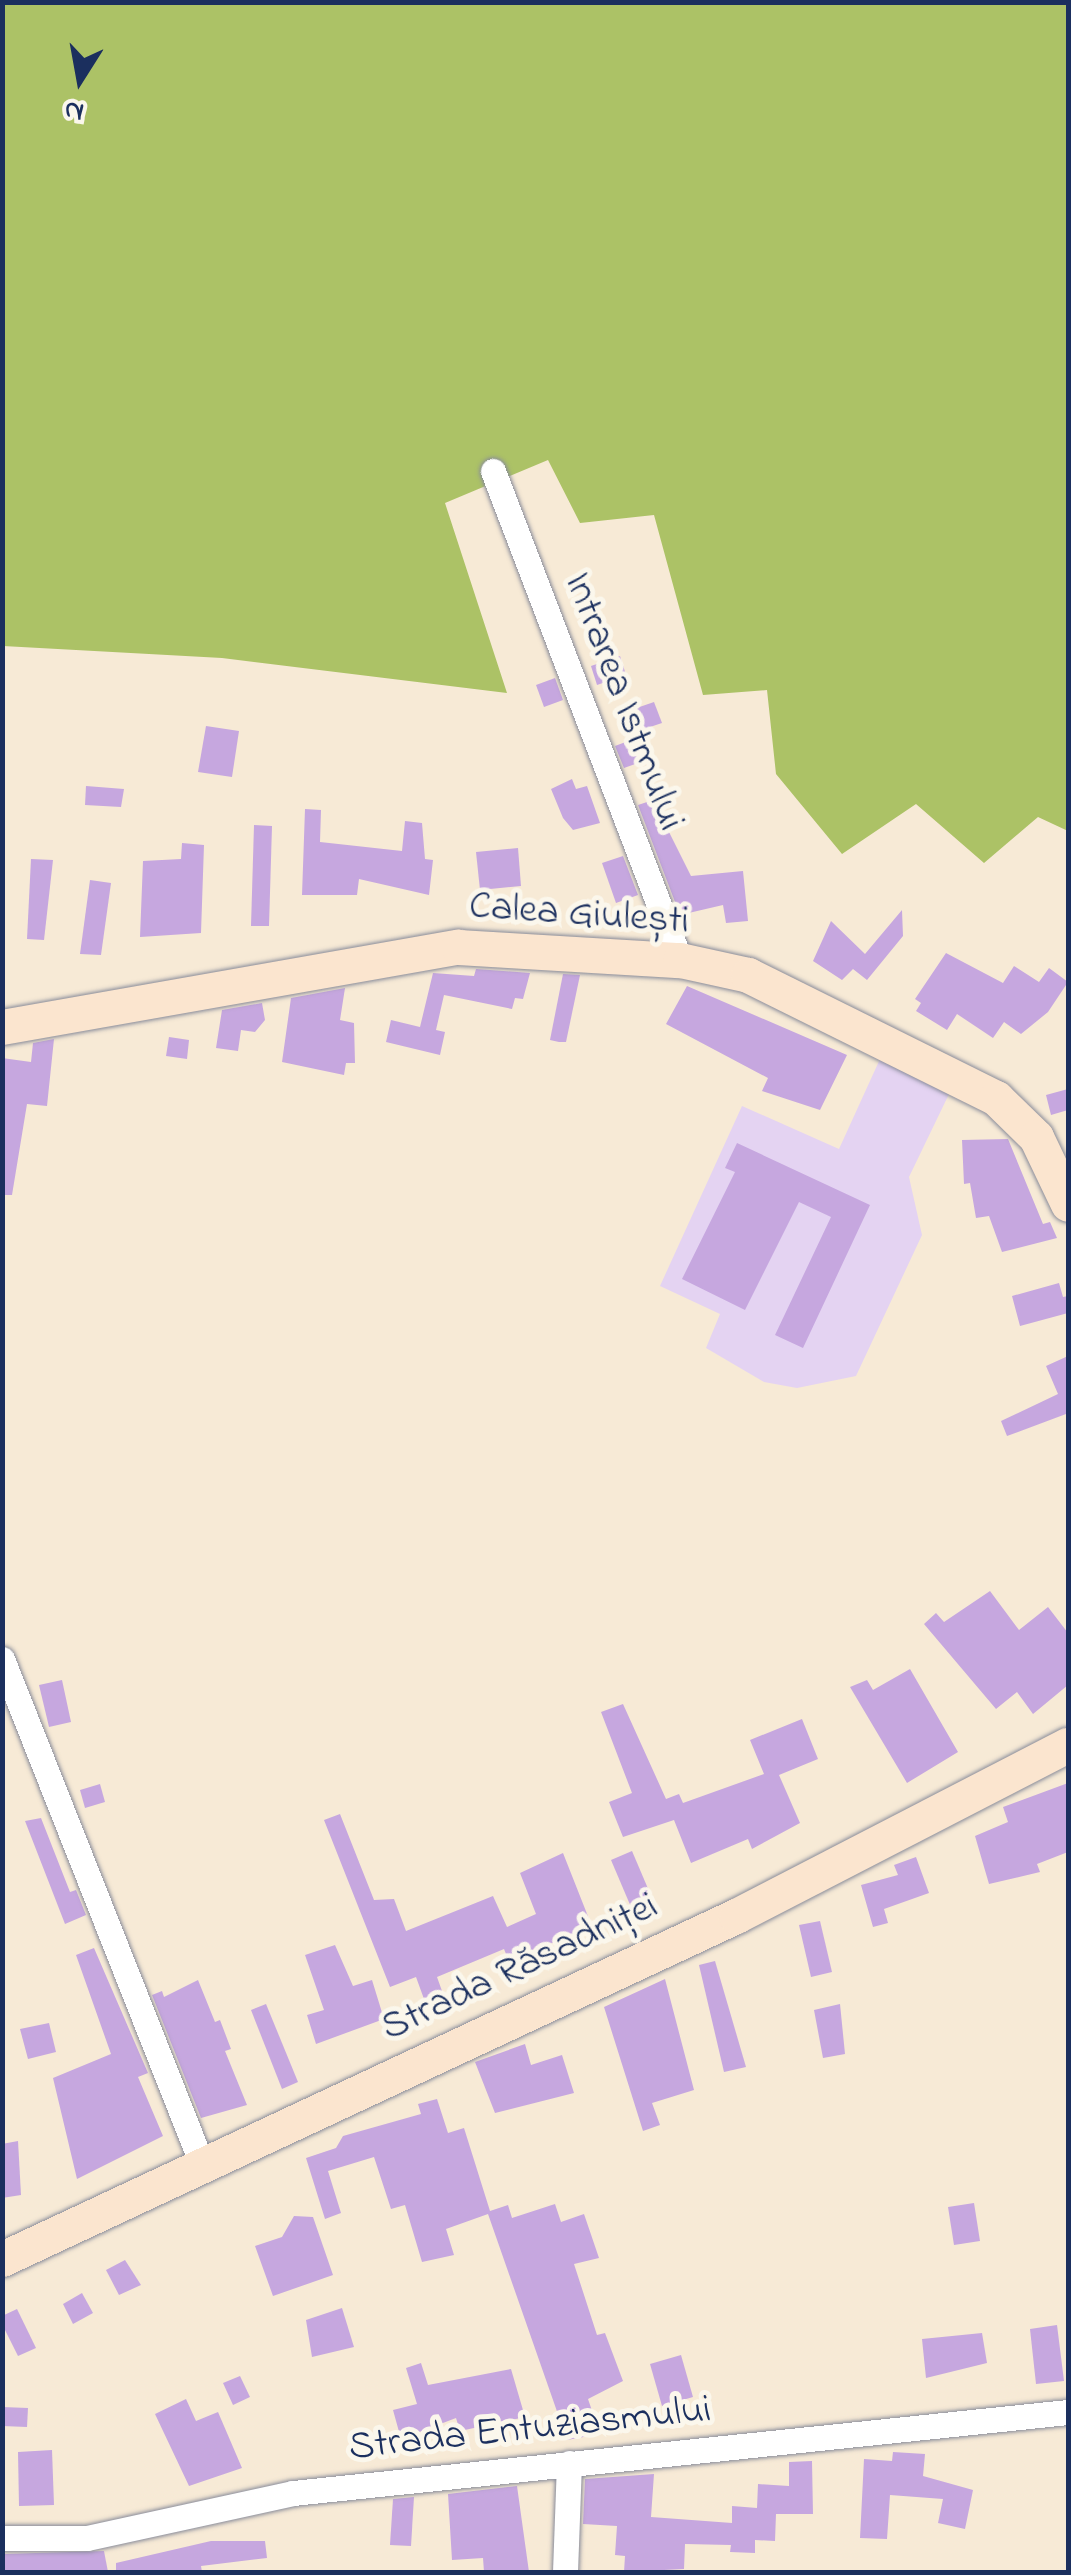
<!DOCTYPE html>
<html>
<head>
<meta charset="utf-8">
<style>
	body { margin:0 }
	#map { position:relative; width:1071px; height:2575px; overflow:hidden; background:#f7ead6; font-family:"Indie Flower",sans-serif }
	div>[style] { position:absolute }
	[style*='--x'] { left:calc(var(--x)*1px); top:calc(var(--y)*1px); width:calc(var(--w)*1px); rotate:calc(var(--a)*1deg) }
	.built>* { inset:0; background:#e4d3f2 }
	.green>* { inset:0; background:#acc266 }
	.building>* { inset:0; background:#c6a7df }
	.roads { filter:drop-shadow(0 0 2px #898c9a) drop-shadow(0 0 2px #898c9a) }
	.minor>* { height:25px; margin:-12.5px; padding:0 12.5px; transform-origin:12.5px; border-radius:12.5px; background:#fff }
	.secondary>* { height:35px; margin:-17.5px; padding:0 17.5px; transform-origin:17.5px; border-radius:17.5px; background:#fbe5cf }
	span { translate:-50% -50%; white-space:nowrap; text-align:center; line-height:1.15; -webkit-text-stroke:10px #fbf7ec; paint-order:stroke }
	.street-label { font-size:40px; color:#1b2f5e }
	.frame { position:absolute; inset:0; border:5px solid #1b2f5e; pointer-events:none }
	.north { position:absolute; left:30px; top:30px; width:100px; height:100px; -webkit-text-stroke:8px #fbf7ec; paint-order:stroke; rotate:191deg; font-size:28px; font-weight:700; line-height:40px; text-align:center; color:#1b2f5e }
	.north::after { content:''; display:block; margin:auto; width:35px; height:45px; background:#1b2f5e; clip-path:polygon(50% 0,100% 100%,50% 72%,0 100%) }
</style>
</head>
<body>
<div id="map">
	<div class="built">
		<i style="clip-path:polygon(880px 1059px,950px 1092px,909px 1177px,922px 1235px,856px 1376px,797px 1388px,764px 1382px,706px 1348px,720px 1314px,660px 1286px,742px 1106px,839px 1149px)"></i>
	</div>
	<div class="green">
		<i style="clip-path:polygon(2px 3px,1068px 3px,1068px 831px,1038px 817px,984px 863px,916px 804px,842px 854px,776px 774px,767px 690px,703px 695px,654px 515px,580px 523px,548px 460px,445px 503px,507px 693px,222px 658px,3px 646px)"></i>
	</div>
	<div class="building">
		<i style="clip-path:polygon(620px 656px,626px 675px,597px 685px,591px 666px)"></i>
		<i style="clip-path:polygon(555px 678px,563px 700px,544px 707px,536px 685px)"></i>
		<i style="clip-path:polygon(654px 702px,662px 723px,632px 733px,625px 712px)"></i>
		<i style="clip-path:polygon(206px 726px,239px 731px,232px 777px,198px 772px)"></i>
		<i style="clip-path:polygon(644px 735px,652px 758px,624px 768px,615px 746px)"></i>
		<i style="clip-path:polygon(572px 779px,576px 789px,587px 786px,600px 823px,573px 830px,563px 818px,551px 789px)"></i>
		<i style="clip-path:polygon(86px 786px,124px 789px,121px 807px,85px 805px)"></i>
		<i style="clip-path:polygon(653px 800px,691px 876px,743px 871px,748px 921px,726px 923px,723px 905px,680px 915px,638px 805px)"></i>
		<i style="clip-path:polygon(305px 809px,321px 810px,320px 842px,402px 851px,405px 821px,422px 823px,425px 859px,433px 860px,429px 895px,359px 879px,357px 895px,302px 895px)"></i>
		<i style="clip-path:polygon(254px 825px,272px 826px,269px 926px,251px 926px)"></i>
		<i style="clip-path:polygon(182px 843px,204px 845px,201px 933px,140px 937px,143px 861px,181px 859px)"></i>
		<i style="clip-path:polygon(518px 848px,521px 886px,480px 890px,476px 852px)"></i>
		<i style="clip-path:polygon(623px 856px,638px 895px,616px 903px,602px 863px)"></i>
		<i style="clip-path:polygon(31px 859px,53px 860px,44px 940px,27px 939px)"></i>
		<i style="clip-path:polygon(90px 880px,111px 883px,101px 955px,80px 954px)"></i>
		<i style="clip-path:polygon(902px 910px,903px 936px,867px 980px,853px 969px,842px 980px,813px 961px,831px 921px,865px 954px)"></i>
		<i style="clip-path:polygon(946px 953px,1003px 983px,1014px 966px,1039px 982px,1049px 968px,1068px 982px,1048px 1012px,1021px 1034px,1004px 1022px,993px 1038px,957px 1014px,947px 1030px,916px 1011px,921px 1003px,915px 999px)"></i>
		<i style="clip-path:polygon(476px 969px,530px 973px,523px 999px,515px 998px,512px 1009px,444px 995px,436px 1030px,445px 1032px,440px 1055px,386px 1042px,391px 1020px,420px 1027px,433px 973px,474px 976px)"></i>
		<i style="clip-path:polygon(563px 974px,580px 975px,566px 1042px,559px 1042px,550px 1040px)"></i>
		<i style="clip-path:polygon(687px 986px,847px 1055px,820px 1110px,762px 1091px,768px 1078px,666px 1024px)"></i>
		<i style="clip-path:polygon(345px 988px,340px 1020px,354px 1023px,355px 1063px,346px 1063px,344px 1075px,282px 1062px,291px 998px)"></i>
		<i style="clip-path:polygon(262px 1003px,265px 1020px,255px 1032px,241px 1030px,238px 1051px,216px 1048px,222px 1010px)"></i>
		<i style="clip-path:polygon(169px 1037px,189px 1040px,187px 1059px,166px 1056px)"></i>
		<i style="clip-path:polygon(54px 1039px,47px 1106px,27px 1104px,12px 1195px,2px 1195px,2px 1058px,31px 1062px,33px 1043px)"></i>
		<i style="clip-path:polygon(1068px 1089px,1068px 1110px,1051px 1115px,1046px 1095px)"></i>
		<i style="clip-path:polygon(1008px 1139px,1043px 1224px,1050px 1222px,1057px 1238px,1002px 1252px,989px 1216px,976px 1218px,970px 1183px,964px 1184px,962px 1140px)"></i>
		<i style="clip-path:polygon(737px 1143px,870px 1205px,803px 1348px,775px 1335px,831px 1217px,799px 1202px,745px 1310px,682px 1279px,735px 1172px,725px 1168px)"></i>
		<i style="clip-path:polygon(1059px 1283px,1063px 1297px,1068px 1296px,1068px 1313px,1020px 1326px,1012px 1296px)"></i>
		<i style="clip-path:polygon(1068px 1356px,1068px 1419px,1066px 1414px,1007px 1436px,1001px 1421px,1058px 1394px,1046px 1366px)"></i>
		<i style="clip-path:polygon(990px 1591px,1019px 1630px,1048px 1607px,1068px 1633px,1068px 1685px,1033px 1714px,1017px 1692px,996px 1709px,924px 1624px,936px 1613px,944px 1622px)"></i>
		<i style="clip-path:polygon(910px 1669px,958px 1752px,907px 1783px,850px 1687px,867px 1680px,873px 1690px)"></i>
		<i style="clip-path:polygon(62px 1680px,71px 1722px,49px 1727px,39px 1685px)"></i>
		<i style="clip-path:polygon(623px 1704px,666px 1799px,679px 1794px,683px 1803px,764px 1774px,750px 1740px,802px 1719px,818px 1759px,779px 1775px,800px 1823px,752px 1849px,748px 1839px,691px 1863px,674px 1820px,623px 1837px,609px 1802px,632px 1793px,601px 1712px)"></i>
		<i style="clip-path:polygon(1068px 1783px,1068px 1852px,1037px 1864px,1040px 1872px,989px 1884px,975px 1836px,1008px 1822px,1003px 1807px)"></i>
		<i style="clip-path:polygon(100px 1784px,105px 1802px,85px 1808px,80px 1790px)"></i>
		<i style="clip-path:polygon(340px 1814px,374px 1900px,394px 1899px,406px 1931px,493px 1896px,507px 1927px,536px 1914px,520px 1873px,563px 1853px,593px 1929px,526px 1952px,530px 1962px,512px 1969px,504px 1949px,437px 1977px,442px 1991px,424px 1999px,416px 1977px,390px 1987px,324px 1820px)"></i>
		<i style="clip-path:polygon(41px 1818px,70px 1892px,76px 1890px,86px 1915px,65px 1924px,25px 1821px)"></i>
		<i style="clip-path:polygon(632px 1851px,652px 1898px,631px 1907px,611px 1860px)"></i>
		<i style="clip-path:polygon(916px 1857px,929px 1893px,884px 1909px,888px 1923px,873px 1927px,861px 1885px,898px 1875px,894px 1865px)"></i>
		<i style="clip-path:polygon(820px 1921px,832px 1972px,811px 1977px,799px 1925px)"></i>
		<i style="clip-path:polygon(335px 1945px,353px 1986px,372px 1980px,384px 2019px,316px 2044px,307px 2015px,324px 2010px,305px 1955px)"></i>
		<i style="clip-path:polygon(94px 1948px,148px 2073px,138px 2077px,163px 2136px,77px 2179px,53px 2078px,111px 2054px,76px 1955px)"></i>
		<i style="clip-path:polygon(715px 1961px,746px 2067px,724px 2072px,699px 1965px)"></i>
		<i style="clip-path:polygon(665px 1979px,694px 2090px,652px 2103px,660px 2125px,643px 2131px,604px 2007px)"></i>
		<i style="clip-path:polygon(198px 1980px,215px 2022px,220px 2020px,231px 2049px,225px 2051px,247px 2105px,201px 2118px,152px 1995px,162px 1991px,164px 1997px)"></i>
		<i style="clip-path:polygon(266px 2004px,298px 2082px,282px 2089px,251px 2010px)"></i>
		<i style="clip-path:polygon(840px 2004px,845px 2054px,823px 2058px,814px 2010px)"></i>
		<i style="clip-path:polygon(49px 2023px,56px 2052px,28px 2059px,20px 2029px)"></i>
		<i style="clip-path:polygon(525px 2044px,531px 2065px,562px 2055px,574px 2093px,495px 2113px,475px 2062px)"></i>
		<i style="clip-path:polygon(437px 2099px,448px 2133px,464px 2128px,490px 2211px,508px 2205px,512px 2218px,555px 2204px,561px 2222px,584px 2214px,599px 2258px,574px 2264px,597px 2335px,605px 2333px,623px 2381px,588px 2399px,600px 2434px,567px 2440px,488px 2214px,446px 2229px,454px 2255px,422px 2262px,405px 2205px,391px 2209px,374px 2157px,328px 2171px,341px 2213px,325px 2219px,306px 2158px,336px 2148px,343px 2136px,421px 2114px,418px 2104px)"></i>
		<i style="clip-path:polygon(18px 2141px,21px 2195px,2px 2198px,2px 2144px)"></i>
		<i style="clip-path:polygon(974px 2203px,980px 2241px,954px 2245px,948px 2207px)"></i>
		<i style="clip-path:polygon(294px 2216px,313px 2217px,333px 2275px,273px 2296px,255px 2246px,282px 2237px)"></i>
		<i style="clip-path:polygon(125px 2260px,141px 2285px,119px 2295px,106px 2270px)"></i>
		<i style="clip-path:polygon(82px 2293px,93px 2313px,73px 2324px,63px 2304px)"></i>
		<i style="clip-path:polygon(342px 2308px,354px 2347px,312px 2357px,306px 2320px)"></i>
		<i style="clip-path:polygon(17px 2309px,36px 2348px,18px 2356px,2px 2324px,2px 2316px)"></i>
		<i style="clip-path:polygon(1057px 2325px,1064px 2381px,1036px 2384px,1030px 2329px)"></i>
		<i style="clip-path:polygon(982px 2333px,987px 2363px,926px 2378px,922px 2339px)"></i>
		<i style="clip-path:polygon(681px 2355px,693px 2397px,662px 2406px,650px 2364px)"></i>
		<i style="clip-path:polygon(421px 2363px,428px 2385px,511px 2369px,525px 2417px,460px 2431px,456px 2418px,401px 2439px,393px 2410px,417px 2404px,406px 2368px)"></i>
		<i style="clip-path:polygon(240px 2376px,250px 2397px,233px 2405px,223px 2383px)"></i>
		<i style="clip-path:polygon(186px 2399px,196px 2421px,218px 2412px,242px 2468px,189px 2486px,155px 2414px)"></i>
		<i style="clip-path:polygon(2px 2407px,28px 2408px,27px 2427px,2px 2426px)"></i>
		<i style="clip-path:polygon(52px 2450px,54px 2505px,19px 2506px,18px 2452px)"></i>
		<i style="clip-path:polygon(893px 2452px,925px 2454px,923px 2476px,973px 2490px,965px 2529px,938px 2523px,943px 2499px,890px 2495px,887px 2539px,860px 2538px,864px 2459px,892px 2461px)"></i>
		<i style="clip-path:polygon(812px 2461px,813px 2514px,776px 2514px,775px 2541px,755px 2540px,755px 2553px,730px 2552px,731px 2545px,685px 2544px,684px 2569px,624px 2572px,625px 2556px,615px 2555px,617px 2526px,583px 2524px,585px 2479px,654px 2474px,651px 2517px,732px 2523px,732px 2506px,757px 2508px,758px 2484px,789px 2486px,789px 2462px)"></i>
		<i style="clip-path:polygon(517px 2486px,529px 2572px,484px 2572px,483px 2558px,452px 2560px,448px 2494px)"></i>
		<i style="clip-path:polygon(414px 2497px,411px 2546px,390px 2545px,393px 2499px)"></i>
		<i style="clip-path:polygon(211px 2541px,265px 2541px,267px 2558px,201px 2566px,202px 2572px,116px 2572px,116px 2563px)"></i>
		<i style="clip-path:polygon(104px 2551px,108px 2572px,2px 2572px,2px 2554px)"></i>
	</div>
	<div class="roads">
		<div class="minor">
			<i style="--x:493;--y:471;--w:524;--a:69.07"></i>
			<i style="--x:2;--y:1659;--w:541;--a:68.41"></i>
			<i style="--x:2;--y:2538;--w:85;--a:0"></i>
			<i style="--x:87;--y:2538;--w:211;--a:-12.3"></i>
			<i style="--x:293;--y:2493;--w:779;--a:-5.97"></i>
			<i style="--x:565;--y:2572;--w:109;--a:-87.9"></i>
		</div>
		<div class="secondary">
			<i style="--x:2;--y:1027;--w:463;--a:-10"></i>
			<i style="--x:458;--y:947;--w:222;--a:3.4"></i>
			<i style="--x:680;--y:960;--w:70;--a:12.4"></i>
			<i style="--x:748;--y:975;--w:277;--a:26.4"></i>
			<i style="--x:996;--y:1098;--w:56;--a:44.3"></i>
			<i style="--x:1036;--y:1137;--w:74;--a:64.5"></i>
			<i style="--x:2;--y:2259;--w:810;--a:-25.05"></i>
			<i style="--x:736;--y:1916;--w:373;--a:-27.3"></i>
		</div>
	</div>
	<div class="street-label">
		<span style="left:623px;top:702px;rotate:69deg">Intrarea Istmului</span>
		<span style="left:579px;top:915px;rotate:4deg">Calea Giulești</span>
		<span style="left:520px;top:1968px;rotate:-25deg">Strada Răsadniței</span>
		<span style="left:530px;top:2430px;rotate:-6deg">Strada Entuziasmului</span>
	</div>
	<div class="frame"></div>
	<div class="north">N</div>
</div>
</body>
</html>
